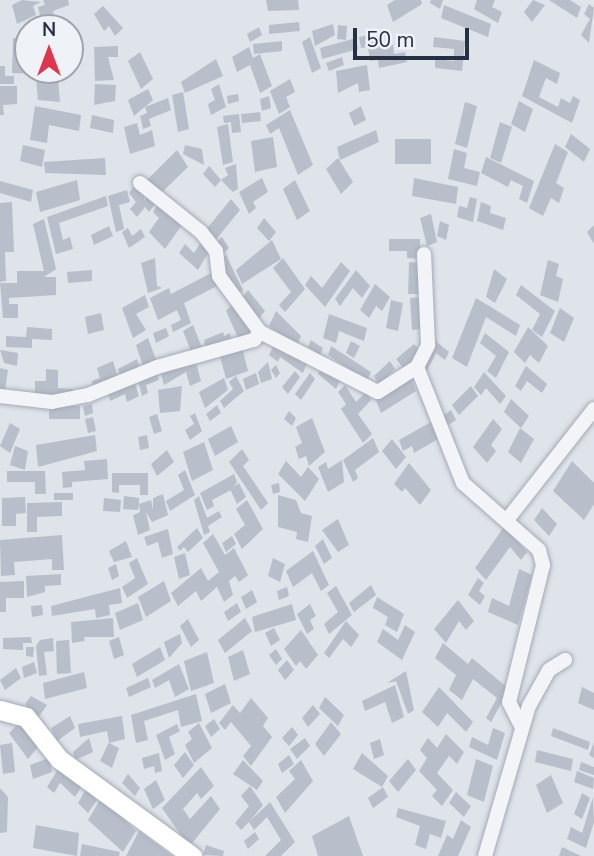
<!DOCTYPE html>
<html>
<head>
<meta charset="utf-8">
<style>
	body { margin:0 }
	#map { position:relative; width:594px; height:856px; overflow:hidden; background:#dfe3ea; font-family:"Nunito Sans",sans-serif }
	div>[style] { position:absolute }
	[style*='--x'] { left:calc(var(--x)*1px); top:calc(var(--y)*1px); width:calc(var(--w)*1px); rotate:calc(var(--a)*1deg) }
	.building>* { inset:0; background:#b8bfca }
	.roads { filter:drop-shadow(0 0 2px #a4aab5) drop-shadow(0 0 2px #a4aab5) }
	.street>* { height:14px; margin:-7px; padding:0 7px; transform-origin:7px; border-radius:7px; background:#f2f4f8 }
	.secondary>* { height:19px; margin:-9.5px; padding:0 9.5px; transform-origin:9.5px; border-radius:9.5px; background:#fff }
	span { translate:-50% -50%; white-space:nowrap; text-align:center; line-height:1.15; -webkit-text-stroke:7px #eff2f7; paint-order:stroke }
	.north { position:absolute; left:14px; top:14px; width:70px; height:70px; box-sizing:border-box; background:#eff2f7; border:2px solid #9fa4af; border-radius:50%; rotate:0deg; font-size:19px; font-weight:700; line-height:28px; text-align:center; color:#263043 }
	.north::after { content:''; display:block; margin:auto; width:24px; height:32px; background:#dd364e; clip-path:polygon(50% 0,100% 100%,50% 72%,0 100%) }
	.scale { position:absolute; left:353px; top:28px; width:116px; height:32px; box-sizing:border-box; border:4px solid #263043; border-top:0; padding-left:9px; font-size:21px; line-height:24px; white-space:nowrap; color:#263043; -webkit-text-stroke:5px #eff2f7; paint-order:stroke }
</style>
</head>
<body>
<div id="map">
	<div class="building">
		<i style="clip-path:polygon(22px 0,41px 2px,33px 6px,36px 15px,17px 24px,12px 5px)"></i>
		<i style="clip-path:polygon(43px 0,68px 0,69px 5px,53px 11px,57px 28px,43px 28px,38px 7px,45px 5px)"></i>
		<i style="clip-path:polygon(266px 0,298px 0,299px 10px,268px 11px)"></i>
		<i style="clip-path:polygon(395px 0,421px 0,422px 4px,393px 22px,387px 5px)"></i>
		<i style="clip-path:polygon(431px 0,443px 0,440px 9px,430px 3px)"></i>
		<i style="clip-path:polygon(477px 0,495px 0,492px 7px,502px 12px,498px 23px,474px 9px)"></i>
		<i style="clip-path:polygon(533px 0,545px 5px,532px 22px,524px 12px)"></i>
		<i style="clip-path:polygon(549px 0,570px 0,581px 7px,577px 18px)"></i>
		<i style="clip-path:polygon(589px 4px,594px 8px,589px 43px,581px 35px,590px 19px,584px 14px)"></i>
		<i style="clip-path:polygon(444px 5px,491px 24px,488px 37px,441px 18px)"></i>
		<i style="clip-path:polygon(103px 6px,123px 28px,115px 36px,109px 26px,104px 31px,94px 14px)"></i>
		<i style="clip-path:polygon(299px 22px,300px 31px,269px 34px,269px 25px)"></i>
		<i style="clip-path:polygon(333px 24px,335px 35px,315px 46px,312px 31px)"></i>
		<i style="clip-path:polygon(338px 25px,347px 26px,346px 40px,337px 39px)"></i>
		<i style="clip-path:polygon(259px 27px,262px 35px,250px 42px,247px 34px)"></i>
		<i style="clip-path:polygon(379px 33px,381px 47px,393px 45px,394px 54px,405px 52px,407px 62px,379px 68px,378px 60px,370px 61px,368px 47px,361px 48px,359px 37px)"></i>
		<i style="clip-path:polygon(310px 37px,321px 68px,312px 73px,302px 42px)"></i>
		<i style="clip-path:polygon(434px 37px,465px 41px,462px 71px,435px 68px,435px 59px,454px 61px,454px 49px,433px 47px)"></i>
		<i style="clip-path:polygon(13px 38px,28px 38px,28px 70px,39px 70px,39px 74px,12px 73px)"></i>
		<i style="clip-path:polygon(356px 38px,358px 49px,322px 59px,320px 48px)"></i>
		<i style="clip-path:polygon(282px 41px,282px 51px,254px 54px,253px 44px)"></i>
		<i style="clip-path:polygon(118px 46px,118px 57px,108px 57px,114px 80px,95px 81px,94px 47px)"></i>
		<i style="clip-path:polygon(249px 47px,253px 58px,260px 54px,272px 86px,260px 93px,250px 65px,237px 72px,232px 57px)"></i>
		<i style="clip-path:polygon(140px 52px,153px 79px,141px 89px,128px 61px)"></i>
		<i style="clip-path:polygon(342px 57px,344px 65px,329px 71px,326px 63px)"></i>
		<i style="clip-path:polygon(216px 59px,223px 76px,185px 93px,181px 82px)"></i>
		<i style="clip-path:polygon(534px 60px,560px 73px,557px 84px,546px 78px,539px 97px,558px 107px,561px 98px,570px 103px,573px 96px,580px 100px,572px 123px,522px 96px)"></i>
		<i style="clip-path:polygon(367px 65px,370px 90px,359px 92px,358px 83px,338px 93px,336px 71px)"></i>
		<i style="clip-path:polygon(0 66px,5px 66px,5px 76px,14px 76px,14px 84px,0 84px)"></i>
		<i style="clip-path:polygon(58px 77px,60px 102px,38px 100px,36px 79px)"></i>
		<i style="clip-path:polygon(290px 79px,295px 92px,286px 97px,290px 107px,279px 114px,270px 91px)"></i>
		<i style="clip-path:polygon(95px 84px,116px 85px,115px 101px,94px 105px)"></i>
		<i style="clip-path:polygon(219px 84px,226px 107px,211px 115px,208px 104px,215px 100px,211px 89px)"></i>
		<i style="clip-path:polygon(0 86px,17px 86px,17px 104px,3px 105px,4px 115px,0 115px)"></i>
		<i style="clip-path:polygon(148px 89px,153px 100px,134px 116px,128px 100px)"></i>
		<i style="clip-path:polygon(183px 92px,189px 129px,178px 132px,172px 95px)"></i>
		<i style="clip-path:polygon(238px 94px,239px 101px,228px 104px,227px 96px)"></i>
		<i style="clip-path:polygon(269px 96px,271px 108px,262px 111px,260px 99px)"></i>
		<i style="clip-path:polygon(168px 98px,171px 110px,149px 119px,151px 126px,143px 129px,140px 116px,147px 113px,145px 107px)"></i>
		<i style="clip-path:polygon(519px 101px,533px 109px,525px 132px,511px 124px)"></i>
		<i style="clip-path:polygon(465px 102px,477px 106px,467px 148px,455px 144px)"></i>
		<i style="clip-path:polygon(35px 106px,81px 115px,79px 131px,49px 125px,47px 143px,30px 140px)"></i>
		<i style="clip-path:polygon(361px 106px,366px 120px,354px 126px,349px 113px)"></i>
		<i style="clip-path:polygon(290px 110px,313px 165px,298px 175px,279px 128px,270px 134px,266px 125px)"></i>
		<i style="clip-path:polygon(260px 112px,261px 121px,242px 123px,241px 114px)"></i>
		<i style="clip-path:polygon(239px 114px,241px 132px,232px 133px,231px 122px,224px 123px,223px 116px)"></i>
		<i style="clip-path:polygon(92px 115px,114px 120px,113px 133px,90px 128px)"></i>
		<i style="clip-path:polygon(500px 122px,512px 127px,501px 163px,490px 158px)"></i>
		<i style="clip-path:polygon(137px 123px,140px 135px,152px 130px,155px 146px,130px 154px,124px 127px)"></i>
		<i style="clip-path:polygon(228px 124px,233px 162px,223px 165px,217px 127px)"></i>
		<i style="clip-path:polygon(376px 130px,379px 142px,340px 160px,337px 147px)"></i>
		<i style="clip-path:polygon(571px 134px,590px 149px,584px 162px,565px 147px)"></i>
		<i style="clip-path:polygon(273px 137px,277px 167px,255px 172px,251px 141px)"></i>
		<i style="clip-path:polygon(395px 139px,431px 139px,431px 164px,395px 164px)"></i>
		<i style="clip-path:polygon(555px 144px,568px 152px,556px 183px,564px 188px,559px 203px,551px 198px,543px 216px,529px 208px)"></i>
		<i style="clip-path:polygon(23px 145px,45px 150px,42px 167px,20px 161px)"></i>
		<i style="clip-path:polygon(185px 145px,202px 149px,204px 165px,183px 154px)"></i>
		<i style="clip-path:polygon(454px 149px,467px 153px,464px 168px,480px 172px,477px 186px,448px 179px)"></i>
		<i style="clip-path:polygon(177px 150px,188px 167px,157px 197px,147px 180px)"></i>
		<i style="clip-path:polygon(486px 157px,534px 181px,527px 203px,519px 199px,523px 186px,511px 180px,508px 187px,481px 173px)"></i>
		<i style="clip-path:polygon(105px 158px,106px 175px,45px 173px,44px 162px)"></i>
		<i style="clip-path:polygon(338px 158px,353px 182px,341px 194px,326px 169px)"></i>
		<i style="clip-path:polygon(236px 164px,238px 189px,233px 192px,221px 180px,228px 175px,225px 168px)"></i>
		<i style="clip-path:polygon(209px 166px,221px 180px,215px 187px,203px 174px)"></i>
		<i style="clip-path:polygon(262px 178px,268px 192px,253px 202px,256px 208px,249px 214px,239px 192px)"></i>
		<i style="clip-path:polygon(414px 178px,458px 187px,456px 204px,412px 196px)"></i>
		<i style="clip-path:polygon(77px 180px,80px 200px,40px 212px,36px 192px)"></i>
		<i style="clip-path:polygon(295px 180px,310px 211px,297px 220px,283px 189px)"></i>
		<i style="clip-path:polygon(0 181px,33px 190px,31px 202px,0 193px)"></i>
		<i style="clip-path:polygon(136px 183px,145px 193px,144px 201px,147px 196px,155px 204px,149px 212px,145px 207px,137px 217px,130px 209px,136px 202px,129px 193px)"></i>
		<i style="clip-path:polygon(127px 190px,130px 202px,119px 205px,124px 229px,116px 232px,108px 196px)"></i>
		<i style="clip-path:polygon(106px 196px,108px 206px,59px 223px,63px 240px,70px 237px,73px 249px,56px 254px,47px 217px)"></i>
		<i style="clip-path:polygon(470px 197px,477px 199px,473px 222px,457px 217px,459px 206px,467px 208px)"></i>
		<i style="clip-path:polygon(231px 199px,240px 210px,214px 242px,205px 231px)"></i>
		<i style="clip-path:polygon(12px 202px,14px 252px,5px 252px,6px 281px,0 282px,0 203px)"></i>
		<i style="clip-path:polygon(481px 202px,491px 206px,490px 213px,506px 218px,503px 230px,477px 221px)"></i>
		<i style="clip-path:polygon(159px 203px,181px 226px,165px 249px,149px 232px,159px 218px,153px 212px)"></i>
		<i style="clip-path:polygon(431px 214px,437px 242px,427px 246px,420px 218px)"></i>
		<i style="clip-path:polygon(264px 218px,276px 232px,269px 241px,257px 228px)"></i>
		<i style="clip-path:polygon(44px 219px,56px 269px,44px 277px,56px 277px,56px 295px,9px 298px,9px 304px,18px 304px,18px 318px,3px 318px,0 283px,17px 283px,17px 271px,44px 271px,33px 224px)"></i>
		<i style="clip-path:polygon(440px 221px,449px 225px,446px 240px,437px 236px)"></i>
		<i style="clip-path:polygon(594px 225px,594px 244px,587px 232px)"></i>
		<i style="clip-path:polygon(109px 226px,113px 236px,94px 245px,91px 235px)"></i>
		<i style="clip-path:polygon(128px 228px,132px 236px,141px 229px,145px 237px,129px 248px,122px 232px)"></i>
		<i style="clip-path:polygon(222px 237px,229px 248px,221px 255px,215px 244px)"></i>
		<i style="clip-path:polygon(389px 239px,420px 239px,420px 259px,407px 258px,407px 251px,389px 251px)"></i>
		<i style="clip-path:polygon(272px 240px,281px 259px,242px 284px,236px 270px)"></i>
		<i style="clip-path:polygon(201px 242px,210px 250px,198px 270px,179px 253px,185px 244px,194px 253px)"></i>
		<i style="clip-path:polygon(226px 255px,243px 290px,236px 295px,219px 260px)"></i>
		<i style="clip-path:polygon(155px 258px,157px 286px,162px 288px,148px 293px,141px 263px)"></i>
		<i style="clip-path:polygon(283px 258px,305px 289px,285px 312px,279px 305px,291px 292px,273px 268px)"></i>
		<i style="clip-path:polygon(548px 260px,559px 264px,556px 276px,563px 279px,558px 302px,540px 295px)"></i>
		<i style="clip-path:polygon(341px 262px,350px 271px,325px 307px,305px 285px,311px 276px,322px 288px)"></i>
		<i style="clip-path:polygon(409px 262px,420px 263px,419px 294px,408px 294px)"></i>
		<i style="clip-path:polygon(494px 269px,507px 279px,495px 303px,486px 297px)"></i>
		<i style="clip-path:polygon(92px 270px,92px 281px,68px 283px,67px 272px)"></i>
		<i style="clip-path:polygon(356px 270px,370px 286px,362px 298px,353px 288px,340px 306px,335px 299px)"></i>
		<i style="clip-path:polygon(213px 272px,217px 286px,184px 303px,191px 323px,173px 332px,171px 325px,181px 320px,177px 310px,158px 320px,150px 298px,169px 288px,171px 294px)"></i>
		<i style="clip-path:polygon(375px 284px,390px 297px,382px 311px,376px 306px,369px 318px,360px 310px)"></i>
		<i style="clip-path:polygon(521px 285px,555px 311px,542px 337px,532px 330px,540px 314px,516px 295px)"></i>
		<i style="clip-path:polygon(248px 290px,265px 311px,258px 320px,241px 299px)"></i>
		<i style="clip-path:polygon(145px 295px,149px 307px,136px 314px,146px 330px,133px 338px,122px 308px)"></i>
		<i style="clip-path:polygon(421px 297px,423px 329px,412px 330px,410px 298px)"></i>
		<i style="clip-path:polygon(476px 298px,520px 325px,516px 336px,486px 317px,467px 367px,452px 358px)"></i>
		<i style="clip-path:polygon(391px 300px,403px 303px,398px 331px,386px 328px)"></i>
		<i style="clip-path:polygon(234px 302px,252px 330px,240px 342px,226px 311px)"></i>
		<i style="clip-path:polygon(560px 308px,574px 318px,564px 342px,550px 333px)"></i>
		<i style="clip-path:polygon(276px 311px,301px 336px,297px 346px,269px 326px)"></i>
		<i style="clip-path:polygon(101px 313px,104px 330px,88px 334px,85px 317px)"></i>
		<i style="clip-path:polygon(329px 314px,367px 328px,364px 341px,339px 331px,336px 343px,323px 338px)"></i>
		<i style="clip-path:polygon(193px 325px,202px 348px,192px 354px,183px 331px)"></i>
		<i style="clip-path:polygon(27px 327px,52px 329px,52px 340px,32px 339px,32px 348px,6px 347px,6px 336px,26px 337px)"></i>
		<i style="clip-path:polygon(528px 327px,548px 346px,539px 363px,530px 355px,525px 363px,514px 352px)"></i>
		<i style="clip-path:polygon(166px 328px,169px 336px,156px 343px,153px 333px)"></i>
		<i style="clip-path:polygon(223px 332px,224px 336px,230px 333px,232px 342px,207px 352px,204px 340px)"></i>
		<i style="clip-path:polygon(485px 333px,509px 352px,496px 378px,487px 371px,496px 356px,480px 343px)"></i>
		<i style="clip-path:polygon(148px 338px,157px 362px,144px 369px,136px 345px)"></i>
		<i style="clip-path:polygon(433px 339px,449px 352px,445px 360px,436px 353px,427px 371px,420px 365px)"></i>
		<i style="clip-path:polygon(311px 340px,323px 348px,320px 355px,308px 347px)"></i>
		<i style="clip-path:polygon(276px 341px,307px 363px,303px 373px,280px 357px,278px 362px,269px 355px)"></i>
		<i style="clip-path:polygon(351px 341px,360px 346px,354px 358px,346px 353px)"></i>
		<i style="clip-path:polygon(414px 344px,419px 350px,405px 370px,396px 359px)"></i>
		<i style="clip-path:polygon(331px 346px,371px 372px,367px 381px,328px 355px)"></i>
		<i style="clip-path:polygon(242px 347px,248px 371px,226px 379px,220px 356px)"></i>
		<i style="clip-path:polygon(0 350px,18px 353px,17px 366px,4px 363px)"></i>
		<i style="clip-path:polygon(137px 359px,140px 369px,121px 379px,118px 369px)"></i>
		<i style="clip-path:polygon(195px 359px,201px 381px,190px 386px,186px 372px,164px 385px,161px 374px)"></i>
		<i style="clip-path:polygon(113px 361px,118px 378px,94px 388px,92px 381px,100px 378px,97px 368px)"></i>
		<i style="clip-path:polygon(390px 361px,395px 369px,379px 385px,374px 376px)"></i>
		<i style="clip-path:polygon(268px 362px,272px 379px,261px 383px,258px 372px)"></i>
		<i style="clip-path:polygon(276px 365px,280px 373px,276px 378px,271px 370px)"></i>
		<i style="clip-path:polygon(322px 365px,341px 379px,336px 389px,318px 374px)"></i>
		<i style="clip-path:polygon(526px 366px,547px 384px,542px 393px,527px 381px,521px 391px,515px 386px)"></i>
		<i style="clip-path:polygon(0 368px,8px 370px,5px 390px,0 388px)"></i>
		<i style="clip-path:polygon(46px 369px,58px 370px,58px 388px,73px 389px,73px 397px,35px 396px,35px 381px,46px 381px)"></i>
		<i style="clip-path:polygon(295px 371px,300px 377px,288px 394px,282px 387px)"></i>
		<i style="clip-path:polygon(484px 372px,506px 396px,500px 404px,486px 388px,481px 395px,474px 387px)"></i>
		<i style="clip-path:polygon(157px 373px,159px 380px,146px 385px,148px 393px,142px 396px,138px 380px)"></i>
		<i style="clip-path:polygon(256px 373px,259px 384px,246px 390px,243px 379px)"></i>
		<i style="clip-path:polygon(310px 373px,315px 379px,301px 400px,295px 394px)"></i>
		<i style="clip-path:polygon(236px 376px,244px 391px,224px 408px,220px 401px,233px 389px,229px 382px)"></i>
		<i style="clip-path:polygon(410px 376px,416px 391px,381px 413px,375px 398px)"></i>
		<i style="clip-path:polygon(224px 378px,228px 390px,205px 408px,199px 392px)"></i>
		<i style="clip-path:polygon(134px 380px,139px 396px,127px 402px,125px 394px,110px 401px,108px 394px)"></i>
		<i style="clip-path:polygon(345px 385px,356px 402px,366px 392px,371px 400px,358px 414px,372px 434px,363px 443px,341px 409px,346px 404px,338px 392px)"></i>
		<i style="clip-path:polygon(182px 386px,180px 411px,160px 413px,158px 390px)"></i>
		<i style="clip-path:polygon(471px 386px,478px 396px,459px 415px,452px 405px)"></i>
		<i style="clip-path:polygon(511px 399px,529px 416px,521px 428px,504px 412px)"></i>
		<i style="clip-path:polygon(92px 404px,93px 413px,85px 416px,83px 406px)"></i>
		<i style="clip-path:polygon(217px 405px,221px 413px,210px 421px,206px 414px)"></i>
		<i style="clip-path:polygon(49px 406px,80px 406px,80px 419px,49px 419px)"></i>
		<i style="clip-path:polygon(451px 410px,456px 420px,445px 427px,441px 417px)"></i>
		<i style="clip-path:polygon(289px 411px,296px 418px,292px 426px,284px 419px)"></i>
		<i style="clip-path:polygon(195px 413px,202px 431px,190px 440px,185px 430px,194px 424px,190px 416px)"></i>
		<i style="clip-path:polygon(157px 414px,162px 431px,154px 434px,149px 417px)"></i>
		<i style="clip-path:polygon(93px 417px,96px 431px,88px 433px,85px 419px)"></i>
		<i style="clip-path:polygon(312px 418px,325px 452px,309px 466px,306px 456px,299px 459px,295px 447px,302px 443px,296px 427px)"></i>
		<i style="clip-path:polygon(493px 419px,502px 429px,491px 445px,496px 451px,487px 463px,473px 447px)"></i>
		<i style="clip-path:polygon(431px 422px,438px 439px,414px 453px,412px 446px,403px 451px,399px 440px)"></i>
		<i style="clip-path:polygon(10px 423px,20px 429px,10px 453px,0 446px)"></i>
		<i style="clip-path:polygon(231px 426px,238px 442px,215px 456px,208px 439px)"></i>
		<i style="clip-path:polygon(520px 428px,534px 439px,521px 463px,508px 452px)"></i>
		<i style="clip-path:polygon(95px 435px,97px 451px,38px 467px,36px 445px)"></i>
		<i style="clip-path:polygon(147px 435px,149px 448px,140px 450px,138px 437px)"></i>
		<i style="clip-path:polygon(373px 438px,379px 452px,355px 470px,358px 478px,353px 482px,343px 460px)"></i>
		<i style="clip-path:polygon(392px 439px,406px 457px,396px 469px,382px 451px)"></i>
		<i style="clip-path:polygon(204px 442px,213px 470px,192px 481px,183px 452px)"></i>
		<i style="clip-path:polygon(15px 446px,28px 451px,25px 470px,10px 465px)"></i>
		<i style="clip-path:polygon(242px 449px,249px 460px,243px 466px,268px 503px,261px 510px,229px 462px)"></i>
		<i style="clip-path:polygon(167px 450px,174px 462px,157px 476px,151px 464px)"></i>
		<i style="clip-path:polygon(107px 459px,108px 479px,72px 482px,72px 487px,63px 488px,62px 472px,85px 470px,84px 461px)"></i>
		<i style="clip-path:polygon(342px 460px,344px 482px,328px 492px,318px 467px,326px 462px,328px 469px)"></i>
		<i style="clip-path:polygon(286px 461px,301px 477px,308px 467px,319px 479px,305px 501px,278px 474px)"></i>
		<i style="clip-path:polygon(572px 461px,594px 483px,594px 504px,584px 520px,553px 491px)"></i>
		<i style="clip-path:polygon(409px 463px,431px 490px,420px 505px,405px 488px,402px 492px,394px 484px)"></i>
		<i style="clip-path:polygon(185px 470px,195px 495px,170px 511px,166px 501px,184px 490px,178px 475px)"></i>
		<i style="clip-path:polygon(7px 471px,45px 471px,46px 494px,35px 494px,35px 482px,7px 482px)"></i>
		<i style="clip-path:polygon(112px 473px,148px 473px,148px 495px,140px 495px,140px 485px,119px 485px,119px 493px,112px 492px)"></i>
		<i style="clip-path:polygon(234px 474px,237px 482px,231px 490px,212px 500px,214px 506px,207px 510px,200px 493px)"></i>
		<i style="clip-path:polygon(239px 483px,246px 497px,237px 504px,230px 489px)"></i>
		<i style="clip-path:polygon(279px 483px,280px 492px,273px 494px,271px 485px)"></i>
		<i style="clip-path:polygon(54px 493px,73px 493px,73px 500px,54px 500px)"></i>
		<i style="clip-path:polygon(163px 494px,168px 515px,152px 522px,146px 512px,150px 530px,138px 535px,133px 515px,140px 512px,139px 504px,138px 510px,123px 509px,124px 496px,139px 498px,139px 504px,151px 500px,153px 510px,153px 498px)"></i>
		<i style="clip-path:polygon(278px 495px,296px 500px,301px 513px,312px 516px,308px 542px,296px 539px,297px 532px,278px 527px)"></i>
		<i style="clip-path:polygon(199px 496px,207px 518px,219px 511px,222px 517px,208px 526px,210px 532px,204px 535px,194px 500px)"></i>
		<i style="clip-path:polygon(25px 497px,26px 513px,16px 514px,16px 526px,2px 526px,2px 498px)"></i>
		<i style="clip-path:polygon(104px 498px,121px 500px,120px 512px,103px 511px)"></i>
		<i style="clip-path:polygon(247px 500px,263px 529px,242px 549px,234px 534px,245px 525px,236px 509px)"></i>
		<i style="clip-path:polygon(62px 502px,62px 516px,37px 517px,37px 532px,27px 532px,27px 503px)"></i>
		<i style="clip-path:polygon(542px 508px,557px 524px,549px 536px,534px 520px)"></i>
		<i style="clip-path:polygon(338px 519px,349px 545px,338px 552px,322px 530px)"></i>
		<i style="clip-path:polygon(504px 527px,527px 552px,521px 560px,510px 547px,486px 580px,475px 568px)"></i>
		<i style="clip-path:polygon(197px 528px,203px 538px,188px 552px,184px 547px,180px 551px,177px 547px)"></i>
		<i style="clip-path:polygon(168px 529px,173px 554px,162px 558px,158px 542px,147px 546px,144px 537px)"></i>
		<i style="clip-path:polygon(213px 534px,225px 555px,234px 548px,248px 575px,239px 582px,235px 576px,229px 581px,233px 595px,224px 602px,217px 587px,201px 601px,196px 591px,178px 606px,171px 593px,201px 568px,208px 581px,219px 572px,203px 543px)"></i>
		<i style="clip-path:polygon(62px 535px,64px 570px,52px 570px,52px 559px,14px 562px,15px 575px,1px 576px,0 540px)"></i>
		<i style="clip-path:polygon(232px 536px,236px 544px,226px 552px,222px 543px)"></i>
		<i style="clip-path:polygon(323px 539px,332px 558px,324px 564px,315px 546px)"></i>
		<i style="clip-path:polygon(126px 541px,132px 557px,114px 562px,109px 551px)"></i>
		<i style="clip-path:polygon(313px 551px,329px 585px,321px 591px,312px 573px,293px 587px,286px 571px)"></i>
		<i style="clip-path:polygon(185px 553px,190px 575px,179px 579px,174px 557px)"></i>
		<i style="clip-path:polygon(137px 558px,148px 584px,127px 598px,122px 587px,135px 578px,129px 563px)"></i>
		<i style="clip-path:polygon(273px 558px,285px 564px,280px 582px,268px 576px)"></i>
		<i style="clip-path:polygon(116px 564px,119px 576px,112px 580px,108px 568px)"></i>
		<i style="clip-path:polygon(519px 569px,532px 575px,518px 625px,488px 612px,492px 598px,509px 606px)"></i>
		<i style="clip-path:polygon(61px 574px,61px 585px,45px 586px,45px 592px,27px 597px,26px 576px)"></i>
		<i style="clip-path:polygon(478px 578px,484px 583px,479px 591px,485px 596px,480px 605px,468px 595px)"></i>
		<i style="clip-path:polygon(24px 581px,24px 598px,6px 598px,6px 612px,0 612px,0 582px)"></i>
		<i style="clip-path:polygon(164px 581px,171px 601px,146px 617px,138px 597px)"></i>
		<i style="clip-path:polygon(371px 585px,376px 595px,354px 612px,349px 603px)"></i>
		<i style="clip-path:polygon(336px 586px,352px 615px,329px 634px,324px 624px,338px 612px,327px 593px)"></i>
		<i style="clip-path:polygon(287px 587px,289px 596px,279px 600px,277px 591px)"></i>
		<i style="clip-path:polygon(120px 588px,122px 603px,109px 605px,110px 615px,96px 618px,95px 609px,52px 616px,51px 606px)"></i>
		<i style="clip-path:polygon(252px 590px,257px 602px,246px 609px,241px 597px)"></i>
		<i style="clip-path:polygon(377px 597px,404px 614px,397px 632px,385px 625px,388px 617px,373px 608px)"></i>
		<i style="clip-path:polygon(458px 600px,474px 621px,466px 630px,459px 621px,446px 643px,434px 629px)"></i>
		<i style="clip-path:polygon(138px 603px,143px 620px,120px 630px,115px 613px)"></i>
		<i style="clip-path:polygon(237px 603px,241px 612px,228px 621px,224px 612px)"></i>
		<i style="clip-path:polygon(292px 604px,296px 620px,255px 632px,252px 617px)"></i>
		<i style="clip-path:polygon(310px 604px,316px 616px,310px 620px,314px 629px,307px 634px,297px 614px)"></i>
		<i style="clip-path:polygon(42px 605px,43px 615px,32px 617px,31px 606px)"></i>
		<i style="clip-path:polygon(113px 618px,114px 637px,84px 637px,85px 641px,72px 643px,71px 622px)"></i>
		<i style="clip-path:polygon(245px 618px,252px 631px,225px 653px,218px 640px)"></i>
		<i style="clip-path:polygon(188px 619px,199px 640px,191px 647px,180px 626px)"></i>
		<i style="clip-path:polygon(346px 621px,359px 635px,351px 647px,343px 639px,329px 658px,324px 653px)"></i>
		<i style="clip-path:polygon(405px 625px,415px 632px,402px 660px,377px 642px,383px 629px,398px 640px)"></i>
		<i style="clip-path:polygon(274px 628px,280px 640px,271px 646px,265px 633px)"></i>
		<i style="clip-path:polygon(301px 630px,318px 655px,306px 669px,300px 661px,296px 666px,284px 649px)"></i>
		<i style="clip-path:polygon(180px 634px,182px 643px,169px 658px,164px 642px)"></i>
		<i style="clip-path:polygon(31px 637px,32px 643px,23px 643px,23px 650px,3px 649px,3px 638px)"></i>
		<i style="clip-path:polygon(119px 637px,124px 655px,114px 659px,109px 641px)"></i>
		<i style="clip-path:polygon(53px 638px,54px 651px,44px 652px,47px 675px,39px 676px,36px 646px,40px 640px)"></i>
		<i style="clip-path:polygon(69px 640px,71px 673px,57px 674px,56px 641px)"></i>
		<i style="clip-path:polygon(443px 643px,468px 664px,472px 658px,509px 689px,491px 722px,486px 718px,497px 698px,473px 679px,462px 700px,449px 690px,456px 675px,435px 658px)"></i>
		<i style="clip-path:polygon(26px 647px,34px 647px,33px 657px,26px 656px)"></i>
		<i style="clip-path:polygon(160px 647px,165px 660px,137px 677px,132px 664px)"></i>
		<i style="clip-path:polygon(276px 649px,282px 659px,276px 665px,269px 655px)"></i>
		<i style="clip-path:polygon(243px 650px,250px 674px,234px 681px,228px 657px)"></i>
		<i style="clip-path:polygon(207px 652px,214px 683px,191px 691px,184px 661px)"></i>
		<i style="clip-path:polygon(287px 660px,294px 670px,285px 680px,278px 670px)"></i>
		<i style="clip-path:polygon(34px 662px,37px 673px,24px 678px,22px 667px)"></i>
		<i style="clip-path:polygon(179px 664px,189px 689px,175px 697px,169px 680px,155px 688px,152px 680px)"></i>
		<i style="clip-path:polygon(16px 668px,21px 678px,5px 690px,0 680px)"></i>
		<i style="clip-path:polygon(406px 671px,414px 710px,408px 714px,396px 681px,387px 683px)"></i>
		<i style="clip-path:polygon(84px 672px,87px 688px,45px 699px,43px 683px)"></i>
		<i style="clip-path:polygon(148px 678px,151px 687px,129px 697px,126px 688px)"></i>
		<i style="clip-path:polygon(225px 684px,231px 703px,211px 713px,205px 694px)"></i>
		<i style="clip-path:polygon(395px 685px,404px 717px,392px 723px,385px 702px,365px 711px,362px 701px)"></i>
		<i style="clip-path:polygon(439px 687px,473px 722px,466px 732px,447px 713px,438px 727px,422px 712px)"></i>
		<i style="clip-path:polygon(582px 687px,594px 693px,594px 710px,578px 703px)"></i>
		<i style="clip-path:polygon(196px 694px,202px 721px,181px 727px,178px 710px,144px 721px,148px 740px,136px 743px,131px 715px)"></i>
		<i style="clip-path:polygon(31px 696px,47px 705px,38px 718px,25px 704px)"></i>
		<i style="clip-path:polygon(325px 697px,344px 715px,338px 726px,319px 708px)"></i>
		<i style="clip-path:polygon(251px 698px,268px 718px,263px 726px,272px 737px,251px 766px,243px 756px,251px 746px,231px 722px,225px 730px,219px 723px,233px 705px,240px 713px)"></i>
		<i style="clip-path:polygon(313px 705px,320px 714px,308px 727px,302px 718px)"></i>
		<i style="clip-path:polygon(70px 716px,75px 728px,57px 741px,51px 728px)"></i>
		<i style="clip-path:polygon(122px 716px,125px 739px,109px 743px,119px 748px,112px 768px,100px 761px,109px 742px,107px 731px,80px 737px,78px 724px)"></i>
		<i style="clip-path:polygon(214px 719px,220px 729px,211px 737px,205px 726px)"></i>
		<i style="clip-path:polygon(21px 721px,39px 746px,28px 759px,9px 733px)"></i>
		<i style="clip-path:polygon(331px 722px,341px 734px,324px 756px,315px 744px)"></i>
		<i style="clip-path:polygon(199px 723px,212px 748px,194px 763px,185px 745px,192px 739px,188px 732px)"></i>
		<i style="clip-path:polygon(177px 724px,180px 731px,169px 737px,175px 754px,165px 760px,156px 735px)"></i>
		<i style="clip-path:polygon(292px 727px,298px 735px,289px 746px,282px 738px)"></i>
		<i style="clip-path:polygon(493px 728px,505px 733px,497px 760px,469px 747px,472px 737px,488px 745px)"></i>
		<i style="clip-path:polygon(553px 728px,590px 742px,588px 750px,551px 736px)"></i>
		<i style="clip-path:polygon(446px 734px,464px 752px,457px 764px,449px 756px,437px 773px,453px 790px,442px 806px,432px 796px,437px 790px,419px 771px,427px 758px,420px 750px,428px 738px,437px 748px)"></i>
		<i style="clip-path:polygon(89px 738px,93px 752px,75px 760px,73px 752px)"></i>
		<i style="clip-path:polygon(305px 738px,310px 746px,297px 759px,290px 749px)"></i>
		<i style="clip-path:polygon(380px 739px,384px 755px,374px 759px,370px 743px)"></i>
		<i style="clip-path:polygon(594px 742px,594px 758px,589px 755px)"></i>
		<i style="clip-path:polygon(12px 743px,15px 772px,3px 774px,0 745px)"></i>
		<i style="clip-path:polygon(537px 750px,573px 759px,571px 771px,535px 762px)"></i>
		<i style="clip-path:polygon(185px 752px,194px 765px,183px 778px,174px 765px)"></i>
		<i style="clip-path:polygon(159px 753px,162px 771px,155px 773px,154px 766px,144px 769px,142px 758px)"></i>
		<i style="clip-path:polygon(362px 753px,388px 776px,382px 787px,353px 769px)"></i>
		<i style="clip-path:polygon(289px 755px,294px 764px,282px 773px,278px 764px)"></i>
		<i style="clip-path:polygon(49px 758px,52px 772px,33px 779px,30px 765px)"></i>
		<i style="clip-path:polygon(408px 759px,416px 770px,398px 792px,389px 781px)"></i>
		<i style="clip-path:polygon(476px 759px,493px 766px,484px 802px,467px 795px)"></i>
		<i style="clip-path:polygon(243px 760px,263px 781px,257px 790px,233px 774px)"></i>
		<i style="clip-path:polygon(301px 760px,313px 781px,285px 813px,276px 797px,295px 779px,289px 771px)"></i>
		<i style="clip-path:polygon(581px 762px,594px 767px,594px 775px,579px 770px)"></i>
		<i style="clip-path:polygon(60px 766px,82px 786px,75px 797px,60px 783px,54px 793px,47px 787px)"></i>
		<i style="clip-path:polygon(201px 767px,214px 786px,201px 799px,197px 793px,183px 809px,190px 819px,211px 796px,220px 809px,189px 847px,162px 808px)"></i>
		<i style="clip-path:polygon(577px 771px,594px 778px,593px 789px,574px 782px)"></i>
		<i style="clip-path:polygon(128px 774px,140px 788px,135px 796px,122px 783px)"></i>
		<i style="clip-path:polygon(551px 775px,563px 803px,547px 813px,536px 785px)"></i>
		<i style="clip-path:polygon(156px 780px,165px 800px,153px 809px,144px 789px)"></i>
		<i style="clip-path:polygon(250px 786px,263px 805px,250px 821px,270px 802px,295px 842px,281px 856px,265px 856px,281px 840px,267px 817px,254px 830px,249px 822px,241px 830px,235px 823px,249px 806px,241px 796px)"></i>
		<i style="clip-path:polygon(383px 787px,388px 797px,373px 808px,368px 798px)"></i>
		<i style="clip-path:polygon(0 788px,8px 797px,7px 832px,0 833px)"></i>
		<i style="clip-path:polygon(86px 789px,97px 800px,88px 813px,78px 803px)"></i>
		<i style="clip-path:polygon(456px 792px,471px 806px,464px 817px,449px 803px)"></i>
		<i style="clip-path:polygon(582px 793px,590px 798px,582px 819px,574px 814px)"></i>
		<i style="clip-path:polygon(593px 797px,594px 822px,586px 848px,567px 839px,571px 827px,582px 833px)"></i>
		<i style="clip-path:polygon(101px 798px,136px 831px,123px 852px,88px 820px)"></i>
		<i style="clip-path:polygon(398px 808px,446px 821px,441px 838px,430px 834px,426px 849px,415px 845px,420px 826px,396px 817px)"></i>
		<i style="clip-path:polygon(349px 816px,363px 856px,318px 856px,312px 836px)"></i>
		<i style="clip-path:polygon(461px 820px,471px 827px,458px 856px,438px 856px,447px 835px,453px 839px)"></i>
		<i style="clip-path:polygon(36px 825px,79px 833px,77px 856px,33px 848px)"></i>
		<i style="clip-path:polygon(139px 831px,172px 856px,126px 856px)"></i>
		<i style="clip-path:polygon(255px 832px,259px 839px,248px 849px,244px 841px)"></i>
		<i style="clip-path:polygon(82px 844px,120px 852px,119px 856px,80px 856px)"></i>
		<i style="clip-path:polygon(206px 845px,224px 851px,223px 856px,203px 855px)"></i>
		<i style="clip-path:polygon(562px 847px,581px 856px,559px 856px)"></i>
	</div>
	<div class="roads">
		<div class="street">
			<i style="--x:140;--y:183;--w:78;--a:38.8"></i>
			<i style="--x:201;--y:232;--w:24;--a:52"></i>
			<i style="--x:216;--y:251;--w:25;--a:83"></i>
			<i style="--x:219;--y:276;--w:69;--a:53.8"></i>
			<i style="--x:260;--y:332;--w:132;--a:27"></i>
			<i style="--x:378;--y:392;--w:46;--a:-32.7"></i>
			<i style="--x:417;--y:367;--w:25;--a:-63"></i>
			<i style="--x:428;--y:345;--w:91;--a:-92.5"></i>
			<i style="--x:417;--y:367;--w:125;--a:68.4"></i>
			<i style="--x:463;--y:483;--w:101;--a:41.4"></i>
			<i style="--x:539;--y:550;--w:16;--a:75"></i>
			<i style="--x:543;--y:565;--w:141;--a:103.9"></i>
			<i style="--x:509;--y:702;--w:29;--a:63"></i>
			<i style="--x:0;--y:396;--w:52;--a:6.6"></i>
			<i style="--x:52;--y:402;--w:37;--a:-11"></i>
			<i style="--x:88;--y:395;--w:74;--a:-22.1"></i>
			<i style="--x:157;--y:367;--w:101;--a:-15.6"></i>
			<i style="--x:254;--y:340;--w:10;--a:-53"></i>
			<i style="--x:507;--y:520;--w:141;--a:-51.9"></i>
			<i style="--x:485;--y:856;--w:156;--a:-73.7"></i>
			<i style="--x:529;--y:706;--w:41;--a:-60.9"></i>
			<i style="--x:549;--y:670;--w:19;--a:-32"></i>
		</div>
		<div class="secondary">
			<i style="--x:0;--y:710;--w:27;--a:15"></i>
			<i style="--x:26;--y:717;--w:53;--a:51.8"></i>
			<i style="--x:59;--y:759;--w:165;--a:36.1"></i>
		</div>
	</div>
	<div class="north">N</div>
	<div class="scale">50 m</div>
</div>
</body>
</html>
